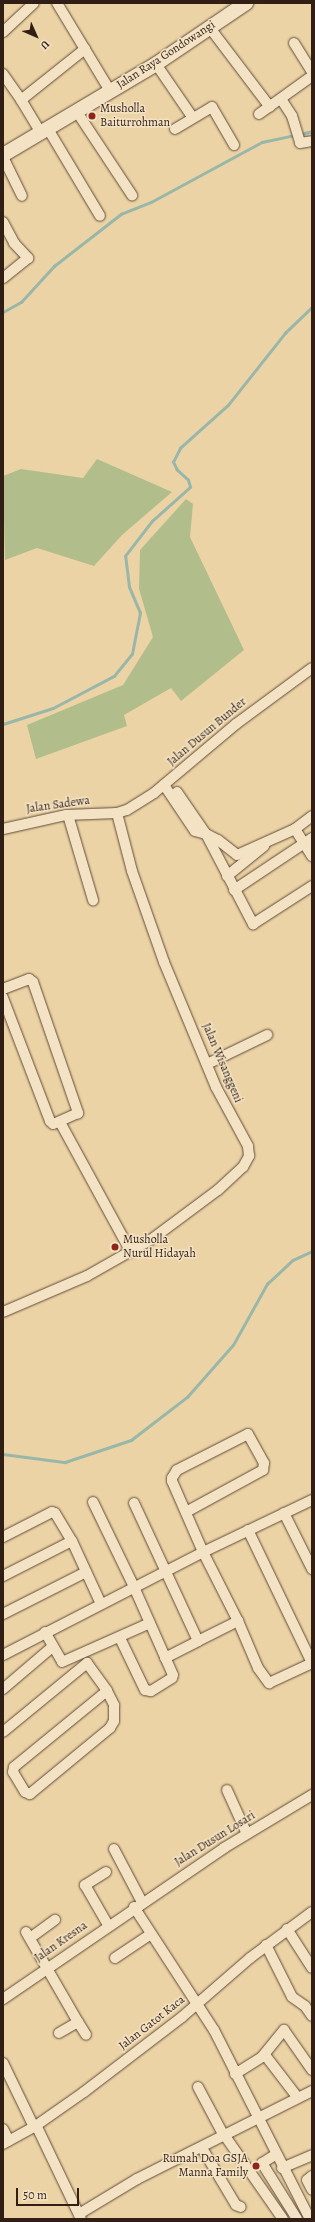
<!DOCTYPE html>
<html>
<head>
<meta charset="utf-8">
<style>
	body { margin:0 }
	#map { position:relative; width:315px; height:2222px; overflow:hidden; background:#ecd3a5; font-family:Alegreya,serif }
	div>[style] { position:absolute }
	[style*='--x'] { left:calc(var(--x)*1px); top:calc(var(--y)*1px); width:calc(var(--w)*1px); rotate:calc(var(--a)*1deg) }
	.green>* { inset:0; background:#b1be8b }
	.stream>* { height:2.5px; margin:-1.25px; padding:0 1.25px; transform-origin:1.25px; border-radius:1.25px; background:#99b7a9 }
	.roads { filter:drop-shadow(0 0 1px #604b38) drop-shadow(0 0 1px #604b38) }
	.street>* { height:10px; margin:-5px; padding:0 5px; transform-origin:5px; border-radius:5px; background:#f3e2c4 }
	.secondary>* { height:14px; margin:-7px; padding:0 7px; transform-origin:7px; border-radius:7px; background:#f3e2c4 }
	.dots>* { width:11px; height:11px; translate:-50% -50%; box-sizing:border-box; border:2px solid #f3e2c4; border-radius:50% }
	span { translate:-50% -50%; white-space:nowrap; text-align:center; line-height:1.15; -webkit-text-stroke:3px #f3e2c4; paint-order:stroke }
	.street-label { font-size:12px; color:#311e14 }
	.poi-label { font-size:12px; color:#311e14 }
	.left { translate:0 -50%; text-align:left }
	.right { translate:-100% -50%; text-align:right }
	.frame { position:absolute; inset:0; border:4px solid #311e14; pointer-events:none }
	.north { position:absolute; left:16px; top:16px; width:40px; height:40px; -webkit-text-stroke:3px #f3e2c4; paint-order:stroke; rotate:135deg; font-size:11px; font-weight:700; line-height:16px; text-align:center; color:#311e14 }
	.north::after { content:''; display:block; margin:auto; width:14px; height:18px; background:#311e14; clip-path:polygon(50% 0,100% 100%,50% 72%,0 100%) }
	.scale { position:absolute; left:16px; top:2188px; width:63px; height:18px; box-sizing:border-box; border:2px solid #311e14; border-top:0; padding-left:5px; font-size:12px; line-height:14px; white-space:nowrap; color:#311e14; -webkit-text-stroke:3px #f3e2c4; paint-order:stroke }
</style>
</head>
<body>
<div id="map">
	<div class="green">
		<i style="clip-path:polygon(97px 459px,172px 492px,122px 535px,94px 566px,37px 548px,5px 560px,3px 476px,21px 469px,83px 478px)"></i>
		<i style="clip-path:polygon(186px 499px,193px 504px,190px 537px,244px 650px,181px 701px,171px 688px,124px 715px,127px 726px,36px 759px,27px 725px,123px 685px,153px 637px,139px 589px,140px 550px)"></i>
	</div>
	<div class="stream">
		<i style="--x:301;--y:134;--w:11;--a:-15"></i>
		<i style="--x:3;--y:312;--w:21;--a:-29"></i>
		<i style="--x:21;--y:302;--w:49;--a:-47.5"></i>
		<i style="--x:54;--y:266;--w:85;--a:-37.8"></i>
		<i style="--x:121;--y:214;--w:32;--a:-22"></i>
		<i style="--x:151;--y:202;--w:126;--a:-28.4"></i>
		<i style="--x:262;--y:142;--w:35;--a:-12"></i>
		<i style="--x:3;--y:724;--w:52;--a:-17.7"></i>
		<i style="--x:53;--y:708;--w:69;--a:-27.7"></i>
		<i style="--x:114;--y:676;--w:28;--a:-51"></i>
		<i style="--x:132;--y:654;--w:42;--a:-79"></i>
		<i style="--x:140;--y:613;--w:28;--a:-113"></i>
		<i style="--x:129;--y:587;--w:31;--a:-97"></i>
		<i style="--x:125;--y:556;--w:44;--a:-52.4"></i>
		<i style="--x:152;--y:521;--w:51;--a:-41.8"></i>
		<i style="--x:190;--y:487;--w:7;--a:-106"></i>
		<i style="--x:188;--y:480;--w:15;--a:-138"></i>
		<i style="--x:177;--y:470;--w:9;--a:-117"></i>
		<i style="--x:173;--y:462;--w:16;--a:-63"></i>
		<i style="--x:180;--y:448;--w:64;--a:-41.9"></i>
		<i style="--x:228;--y:405;--w:92;--a:-51.6"></i>
		<i style="--x:285;--y:333;--w:37;--a:-44"></i>
		<i style="--x:3;--y:1454;--w:63;--a:7.4"></i>
		<i style="--x:65;--y:1462;--w:70;--a:-18.4"></i>
		<i style="--x:131;--y:1440;--w:71;--a:-37.5"></i>
		<i style="--x:187;--y:1397;--w:69;--a:-48.5"></i>
		<i style="--x:233;--y:1345;--w:70;--a:-60.9"></i>
		<i style="--x:267;--y:1284;--w:35;--a:-43"></i>
		<i style="--x:293;--y:1260;--w:21;--a:-25"></i>
	</div>
	<div class="roads">
		<div class="street">
			<i style="--x:57;--y:3;--w:103;--a:58.9"></i>
			<i style="--x:210;--y:28;--w:99;--a:52.8"></i>
			<i style="--x:3;--y:32;--w:42;--a:-43.1"></i>
			<i style="--x:294;--y:43;--w:34;--a:58"></i>
			<i style="--x:156;--y:64;--w:65;--a:55.6"></i>
			<i style="--x:3;--y:74;--w:32;--a:55"></i>
			<i style="--x:281;--y:99;--w:20;--a:57"></i>
			<i style="--x:292;--y:116;--w:28;--a:73"></i>
			<i style="--x:300;--y:143;--w:12;--a:-9"></i>
			<i style="--x:77;--y:112;--w:100;--a:56.5"></i>
			<i style="--x:259;--y:114;--w:65;--a:-35.6"></i>
			<i style="--x:48;--y:129;--w:101;--a:59.1"></i>
			<i style="--x:175;--y:129;--w:43;--a:-30.7"></i>
			<i style="--x:212;--y:107;--w:44;--a:59.9"></i>
			<i style="--x:41;--y:133;--w:39;--a:-121"></i>
			<i style="--x:21;--y:100;--w:82;--a:-38.6"></i>
			<i style="--x:3;--y:157;--w:43;--a:64"></i>
			<i style="--x:3;--y:222;--w:24;--a:62"></i>
			<i style="--x:14;--y:243;--w:21;--a:47"></i>
			<i style="--x:28;--y:258;--w:32;--a:141"></i>
			<i style="--x:164;--y:785;--w:55;--a:56"></i>
			<i style="--x:195;--y:831;--w:11;--a:15"></i>
			<i style="--x:206;--y:834;--w:102;--a:62.4"></i>
			<i style="--x:253;--y:924;--w:70;--a:-32.8"></i>
			<i style="--x:177;--y:792;--w:51;--a:55.4"></i>
			<i style="--x:206;--y:834;--w:13;--a:27"></i>
			<i style="--x:218;--y:840;--w:24;--a:38"></i>
			<i style="--x:237;--y:855;--w:64;--a:-24.1"></i>
			<i style="--x:295;--y:829;--w:21;--a:-37"></i>
			<i style="--x:68;--y:815;--w:89;--a:73.6"></i>
			<i style="--x:3;--y:829;--w:65;--a:-12.5"></i>
			<i style="--x:66;--y:815;--w:51;--a:-2.2"></i>
			<i style="--x:117;--y:813;--w:10;--a:-17"></i>
			<i style="--x:127;--y:810;--w:32;--a:-32"></i>
			<i style="--x:154;--y:793;--w:107;--a:-40.1"></i>
			<i style="--x:236;--y:724;--w:94;--a:-36.4"></i>
			<i style="--x:295;--y:829;--w:32;--a:58"></i>
			<i style="--x:227;--y:876;--w:48;--a:-39"></i>
			<i style="--x:234;--y:890;--w:94;--a:-33.7"></i>
			<i style="--x:3;--y:989;--w:28;--a:-21"></i>
			<i style="--x:29;--y:979;--w:5;--a:37"></i>
			<i style="--x:33;--y:982;--w:139;--a:71"></i>
			<i style="--x:78;--y:1113;--w:27;--a:156"></i>
			<i style="--x:53;--y:1124;--w:4;--a:-135"></i>
			<i style="--x:50;--y:1121;--w:132;--a:-110.9"></i>
			<i style="--x:207;--y:1064;--w:67;--a:-25.8"></i>
			<i style="--x:60;--y:1122;--w:148;--a:61.4"></i>
			<i style="--x:3;--y:1312;--w:91;--a:-23.2"></i>
			<i style="--x:87;--y:1276;--w:75;--a:-29.6"></i>
			<i style="--x:152;--y:1239;--w:82;--a:-36.6"></i>
			<i style="--x:218;--y:1190;--w:34;--a:-43"></i>
			<i style="--x:243;--y:1167;--w:13;--a:-61"></i>
			<i style="--x:249;--y:1156;--w:10;--a:-96"></i>
			<i style="--x:248;--y:1146;--w:67;--a:-118.5"></i>
			<i style="--x:216;--y:1087;--w:135;--a:-112.6"></i>
			<i style="--x:164;--y:962;--w:96;--a:-109.4"></i>
			<i style="--x:132;--y:871;--w:60;--a:-104.5"></i>
			<i style="--x:93;--y:1502;--w:94;--a:64.2"></i>
			<i style="--x:134;--y:1587;--w:96;--a:66.1"></i>
			<i style="--x:173;--y:1675;--w:3;--a:108"></i>
			<i style="--x:172;--y:1678;--w:25;--a:148"></i>
			<i style="--x:151;--y:1691;--w:6;--a:-171"></i>
			<i style="--x:145;--y:1690;--w:58;--a:-115.7"></i>
			<i style="--x:134;--y:1503;--w:152;--a:65.1"></i>
			<i style="--x:198;--y:1641;--w:45;--a:-26.6"></i>
			<i style="--x:238;--y:1621;--w:51;--a:66.9"></i>
			<i style="--x:258;--y:1668;--w:19;--a:54"></i>
			<i style="--x:269;--y:1683;--w:47;--a:-24.9"></i>
			<i style="--x:186;--y:1512;--w:88;--a:-28.6"></i>
			<i style="--x:263;--y:1470;--w:7;--a:-82"></i>
			<i style="--x:264;--y:1463;--w:33;--a:-119"></i>
			<i style="--x:248;--y:1434;--w:80;--a:153.1"></i>
			<i style="--x:177;--y:1470;--w:9;--a:122"></i>
			<i style="--x:172;--y:1478;--w:3;--a:90"></i>
			<i style="--x:172;--y:1481;--w:77;--a:66.4"></i>
			<i style="--x:203;--y:1552;--w:77;--a:63.1"></i>
			<i style="--x:284;--y:1513;--w:63;--a:63.4"></i>
			<i style="--x:248;--y:1530;--w:148;--a:64.3"></i>
			<i style="--x:3;--y:1537;--w:55;--a:-27"></i>
			<i style="--x:52;--y:1512;--w:3;--a:18"></i>
			<i style="--x:55;--y:1513;--w:33;--a:59"></i>
			<i style="--x:72;--y:1541;--w:69;--a:65.3"></i>
			<i style="--x:3;--y:1576;--w:77;--a:-26.9"></i>
			<i style="--x:3;--y:1614;--w:93;--a:-26.8"></i>
			<i style="--x:45;--y:1632;--w:34;--a:60"></i>
			<i style="--x:62;--y:1662;--w:96;--a:-23.9"></i>
			<i style="--x:3;--y:1655;--w:225;--a:-27.2"></i>
			<i style="--x:203;--y:1552;--w:121;--a:-25.5"></i>
			<i style="--x:165;--y:1658;--w:37;--a:-27"></i>
			<i style="--x:3;--y:1689;--w:63;--a:-40.5"></i>
			<i style="--x:3;--y:1732;--w:109;--a:-39.4"></i>
			<i style="--x:87;--y:1663;--w:34;--a:54"></i>
			<i style="--x:107;--y:1691;--w:16;--a:63"></i>
			<i style="--x:114;--y:1705;--w:16;--a:90"></i>
			<i style="--x:114;--y:1721;--w:8;--a:120"></i>
			<i style="--x:110;--y:1728;--w:104;--a:140.5"></i>
			<i style="--x:30;--y:1794;--w:5;--a:-158"></i>
			<i style="--x:25;--y:1792;--w:23;--a:-121"></i>
			<i style="--x:13;--y:1772;--w:5;--a:-79"></i>
			<i style="--x:14;--y:1767;--w:120;--a:-39.3"></i>
			<i style="--x:227;--y:1790;--w:48;--a:65.6"></i>
			<i style="--x:114;--y:1849;--w:60;--a:62.2"></i>
			<i style="--x:106;--y:1872;--w:25;--a:148"></i>
			<i style="--x:85;--y:1885;--w:46;--a:60.1"></i>
			<i style="--x:134;--y:1907;--w:147;--a:57"></i>
			<i style="--x:214;--y:2030;--w:212;--a:63.1"></i>
			<i style="--x:287;--y:1929;--w:46;--a:57.3"></i>
			<i style="--x:26;--y:1932;--w:104;--a:60"></i>
			<i style="--x:78;--y:2022;--w:22;--a:150"></i>
			<i style="--x:30;--y:1938;--w:31;--a:-36"></i>
			<i style="--x:266;--y:1945;--w:58;--a:63.4"></i>
			<i style="--x:292;--y:1997;--w:16;--a:35"></i>
			<i style="--x:305;--y:2006;--w:12;--a:55"></i>
			<i style="--x:115;--y:1958;--w:43;--a:-33.7"></i>
			<i style="--x:3;--y:1999;--w:268;--a:-34.3"></i>
			<i style="--x:224;--y:1848;--w:103;--a:-31.1"></i>
			<i style="--x:78;--y:2022;--w:15;--a:58"></i>
			<i style="--x:265;--y:2055;--w:54;--a:52.5"></i>
			<i style="--x:3;--y:2063;--w:71;--a:64.2"></i>
			<i style="--x:235;--y:2074;--w:32;--a:-32"></i>
			<i style="--x:262;--y:2057;--w:35;--a:-51"></i>
			<i style="--x:284;--y:2030;--w:49;--a:55"></i>
			<i style="--x:198;--y:2087;--w:55;--a:62"></i>
			<i style="--x:36;--y:2125;--w:104;--a:64.4"></i>
			<i style="--x:3;--y:2129;--w:13;--a:63"></i>
			<i style="--x:225;--y:2136;--w:101;--a:55.1"></i>
			<i style="--x:3;--y:2144;--w:35;--a:-29"></i>
			<i style="--x:34;--y:2127;--w:61;--a:-35"></i>
			<i style="--x:84;--y:2092;--w:123;--a:-37.4"></i>
			<i style="--x:182;--y:2017;--w:90;--a:-40.9"></i>
			<i style="--x:250;--y:1958;--w:77;--a:-36.6"></i>
			<i style="--x:202;--y:2148;--w:66;--a:59.2"></i>
			<i style="--x:236;--y:2205;--w:5;--a:22"></i>
			<i style="--x:275;--y:2155;--w:15;--a:148"></i>
			<i style="--x:262;--y:2163;--w:66;--a:58"></i>
			<i style="--x:282;--y:2168;--w:33;--a:-23"></i>
			<i style="--x:312;--y:2176;--w:6;--a:141"></i>
			<i style="--x:307;--y:2180;--w:11;--a:63"></i>
			<i style="--x:79;--y:2214;--w:68;--a:-31.1"></i>
			<i style="--x:137;--y:2179;--w:196;--a:-26.7"></i>
		</div>
		<div class="secondary">
			<i style="--x:3;--y:155;--w:178;--a:-30.7"></i>
			<i style="--x:156;--y:64;--w:109;--a:-34.1"></i>
		</div>
	</div>
	<div class="dots">
		<i style="left:92px;top:116px;background:#8f2418"></i>
		<i style="left:115px;top:1247px;background:#8f2418"></i>
		<i style="left:256px;top:2166px;background:#8f2418"></i>
	</div>
	<div class="street-label">
		<span style="left:166px;top:55px;rotate:-33deg">Jalan Raya Gondowangi</span>
		<span style="left:207px;top:732px;rotate:-40deg">Jalan Dusun Bunder</span>
		<span style="left:58px;top:805px;rotate:-8deg">Jalan Sadewa</span>
		<span style="left:222px;top:1063px;rotate:67deg">Jalan Wisanggeni</span>
		<span style="left:215px;top:1839px;rotate:-32deg">Jalan Dusun Losari</span>
		<span style="left:61px;top:1942px;rotate:-35deg">Jalan Kresna</span>
		<span style="left:152px;top:2023px;rotate:-38deg">Jalan Gatot Kaca</span>
	</div>
	<div class="poi-label">
		<span class="left" style="left:100px;top:116px">Musholla<br>Baiturrohman</span>
		<span class="left" style="left:123px;top:1247px">Musholla<br>Nurul Hidayah</span>
		<span class="right" style="left:248px;top:2166px">Rumah Doa GSJA<br>Manna Family</span>
	</div>
	<div class="frame"></div>
	<div class="north">U</div>
	<div class="scale">50 m</div>
</div>
</body>
</html>
